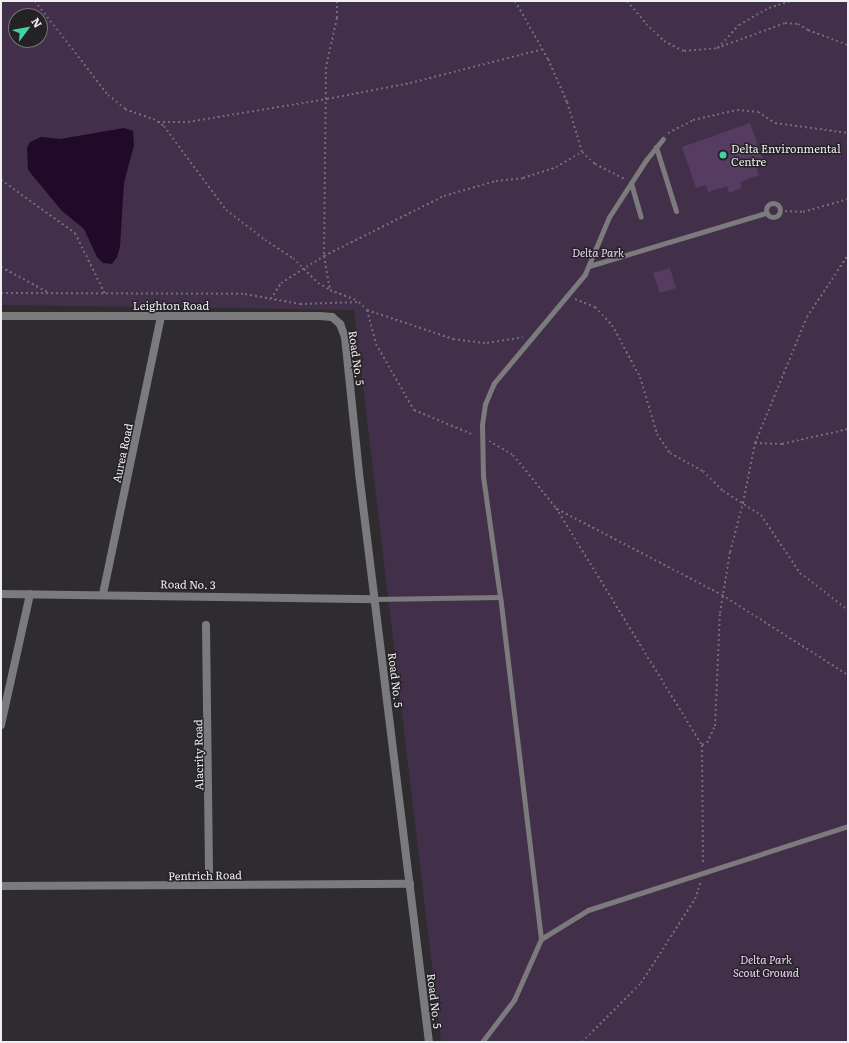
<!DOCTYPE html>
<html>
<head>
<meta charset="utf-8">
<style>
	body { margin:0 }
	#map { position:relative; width:849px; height:1043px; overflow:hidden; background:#2e2c2f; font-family:Literata,serif }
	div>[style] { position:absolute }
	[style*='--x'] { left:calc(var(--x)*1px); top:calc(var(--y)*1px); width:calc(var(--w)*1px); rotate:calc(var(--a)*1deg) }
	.green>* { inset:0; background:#42304a }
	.water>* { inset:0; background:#21092a }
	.building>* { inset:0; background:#563c61 }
	.path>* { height:2px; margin-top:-1px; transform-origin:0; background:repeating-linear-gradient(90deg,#6f6e70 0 2px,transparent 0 5px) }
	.lane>* { height:5px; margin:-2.5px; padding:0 2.5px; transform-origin:2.5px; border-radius:2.5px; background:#7b7a7c }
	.lane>.ring { margin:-2.5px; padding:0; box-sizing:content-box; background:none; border:5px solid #7b7a7c; border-radius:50% }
	.street>* { height:8px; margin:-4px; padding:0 4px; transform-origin:4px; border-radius:4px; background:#7b7a7c }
	.dots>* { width:11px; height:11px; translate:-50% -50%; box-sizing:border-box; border:2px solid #252226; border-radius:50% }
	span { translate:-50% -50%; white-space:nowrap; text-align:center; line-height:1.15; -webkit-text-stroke:3px #252226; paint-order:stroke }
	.poi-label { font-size:11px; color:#efeef0 }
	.left { translate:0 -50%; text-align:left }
	.park-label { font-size:11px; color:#edd2f8; font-style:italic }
	.street-label { font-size:11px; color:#efeef0 }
	.frame { position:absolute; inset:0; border:2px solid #efeef0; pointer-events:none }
	.north { position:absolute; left:8px; top:8px; width:40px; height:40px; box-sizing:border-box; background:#252226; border:1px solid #767477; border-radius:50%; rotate:58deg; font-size:11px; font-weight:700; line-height:16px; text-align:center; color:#efeef0 }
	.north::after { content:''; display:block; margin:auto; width:14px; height:18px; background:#3fd4a2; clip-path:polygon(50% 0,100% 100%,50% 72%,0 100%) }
</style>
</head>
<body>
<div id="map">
	<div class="green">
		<i style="clip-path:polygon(evenodd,1px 1px,848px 1px,848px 1042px,441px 1042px,354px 310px,1px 305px,1px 1px,16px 16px,40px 16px,40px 40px,16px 40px,16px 16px)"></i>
	</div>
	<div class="water">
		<i style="clip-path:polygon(124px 128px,133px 131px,134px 145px,124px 183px,120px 247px,117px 257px,112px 264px,103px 263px,97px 257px,84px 229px,62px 211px,28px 170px,27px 148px,30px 142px,41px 137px,60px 139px)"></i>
	</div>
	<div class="building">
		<i style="clip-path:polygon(750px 123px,764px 163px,756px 166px,759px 175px,740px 182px,742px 188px,729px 193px,727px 186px,708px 192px,706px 185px,696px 188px,682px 147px)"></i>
		<i style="clip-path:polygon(670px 268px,676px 288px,660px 293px,653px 273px)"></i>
	</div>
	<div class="path">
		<i style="--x:35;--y:1;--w:119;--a:52.2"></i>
		<i style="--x:108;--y:95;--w:22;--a:39"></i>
		<i style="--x:125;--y:109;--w:30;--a:20"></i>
		<i style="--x:153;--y:119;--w:13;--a:32"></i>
		<i style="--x:164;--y:126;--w:104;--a:53.6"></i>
		<i style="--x:226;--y:210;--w:49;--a:37.6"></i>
		<i style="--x:265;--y:240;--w:33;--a:33"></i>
		<i style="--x:293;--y:258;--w:35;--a:45"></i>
		<i style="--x:318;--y:283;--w:14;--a:30"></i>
		<i style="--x:337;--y:1;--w:17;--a:90"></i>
		<i style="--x:337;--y:18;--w:50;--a:102.7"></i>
		<i style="--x:326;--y:67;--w:189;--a:90.6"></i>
		<i style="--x:324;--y:256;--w:35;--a:80"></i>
		<i style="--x:330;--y:290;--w:30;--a:21"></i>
		<i style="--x:515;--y:1;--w:67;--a:60.4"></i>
		<i style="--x:548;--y:59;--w:47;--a:66.2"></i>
		<i style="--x:567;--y:102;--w:52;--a:73.3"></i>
		<i style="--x:582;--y:152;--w:18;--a:43"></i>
		<i style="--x:595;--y:164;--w:33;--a:27"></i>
		<i style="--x:627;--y:1;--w:30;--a:50"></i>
		<i style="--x:646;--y:24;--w:25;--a:43"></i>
		<i style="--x:664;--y:41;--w:22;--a:27"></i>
		<i style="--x:684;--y:51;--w:33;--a:-5"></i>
		<i style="--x:717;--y:48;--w:72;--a:-20.2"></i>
		<i style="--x:785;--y:23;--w:13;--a:4"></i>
		<i style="--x:798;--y:24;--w:12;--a:31"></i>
		<i style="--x:808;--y:30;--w:43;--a:20.6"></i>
		<i style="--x:718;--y:48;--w:31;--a:-48"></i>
		<i style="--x:739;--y:25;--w:34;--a:-30"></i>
		<i style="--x:769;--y:8;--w:22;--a:-18"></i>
		<i style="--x:158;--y:122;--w:30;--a:0"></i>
		<i style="--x:188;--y:122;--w:141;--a:-9.4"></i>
		<i style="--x:327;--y:99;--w:85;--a:-10.9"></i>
		<i style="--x:410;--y:83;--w:137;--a:-14.3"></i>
		<i style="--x:668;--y:133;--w:28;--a:-27"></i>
		<i style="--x:693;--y:120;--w:45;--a:-12.8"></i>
		<i style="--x:737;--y:110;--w:21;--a:5"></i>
		<i style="--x:758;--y:112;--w:20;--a:33"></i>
		<i style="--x:775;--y:123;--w:74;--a:7.8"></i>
		<i style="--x:1;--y:180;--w:91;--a:35.6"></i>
		<i style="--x:75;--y:233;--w:68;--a:63.8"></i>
		<i style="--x:780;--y:211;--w:23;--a:2"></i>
		<i style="--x:803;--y:212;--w:47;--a:-16.1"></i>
		<i style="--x:1;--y:267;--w:55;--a:28.4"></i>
		<i style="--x:1;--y:293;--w:244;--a:0.2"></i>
		<i style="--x:245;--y:294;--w:56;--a:10.3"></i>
		<i style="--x:300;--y:304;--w:59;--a:-1.9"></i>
		<i style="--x:359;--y:302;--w:11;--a:45"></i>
		<i style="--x:367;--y:310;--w:91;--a:18.6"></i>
		<i style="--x:453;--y:339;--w:34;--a:7"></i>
		<i style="--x:487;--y:343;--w:36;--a:-9"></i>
		<i style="--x:271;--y:299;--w:19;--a:-58"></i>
		<i style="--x:281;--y:283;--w:51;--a:-32.1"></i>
		<i style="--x:324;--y:256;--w:134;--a:-26.6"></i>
		<i style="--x:444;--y:196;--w:54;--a:-16.1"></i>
		<i style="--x:496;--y:181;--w:27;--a:-6"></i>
		<i style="--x:523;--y:178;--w:35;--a:-18"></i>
		<i style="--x:556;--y:167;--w:30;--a:-30"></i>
		<i style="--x:575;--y:299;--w:22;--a:22"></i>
		<i style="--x:595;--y:307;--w:25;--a:47"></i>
		<i style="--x:612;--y:325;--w:59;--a:61.7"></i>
		<i style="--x:640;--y:377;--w:59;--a:73.4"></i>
		<i style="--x:657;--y:434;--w:23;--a:56"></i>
		<i style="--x:670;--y:453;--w:38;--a:29"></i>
		<i style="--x:703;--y:471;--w:28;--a:45"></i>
		<i style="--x:723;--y:491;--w:45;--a:32.3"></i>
		<i style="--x:761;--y:515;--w:70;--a:56.1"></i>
		<i style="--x:800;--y:573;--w:61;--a:37.6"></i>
		<i style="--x:367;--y:310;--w:35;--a:75"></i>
		<i style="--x:376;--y:344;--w:76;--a:60.1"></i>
		<i style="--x:414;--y:410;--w:65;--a:22.6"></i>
		<i style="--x:489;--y:441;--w:28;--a:30"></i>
		<i style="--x:513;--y:455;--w:68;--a:50.9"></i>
		<i style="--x:556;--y:508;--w:278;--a:58.4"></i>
		<i style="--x:702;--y:745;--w:119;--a:89.5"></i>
		<i style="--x:755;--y:443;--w:27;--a:2"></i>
		<i style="--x:782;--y:444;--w:68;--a:-12.8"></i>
		<i style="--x:557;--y:509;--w:186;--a:27.5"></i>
		<i style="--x:722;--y:595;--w:149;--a:32.4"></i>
		<i style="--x:702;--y:745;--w:5;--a:-22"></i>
		<i style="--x:707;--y:743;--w:19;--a:-65"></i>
		<i style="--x:715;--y:726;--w:113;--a:-87.5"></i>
		<i style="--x:720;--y:613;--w:62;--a:-80.7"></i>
		<i style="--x:730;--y:552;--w:51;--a:-75.1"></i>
		<i style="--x:743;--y:503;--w:61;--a:-78.7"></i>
		<i style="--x:755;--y:443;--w:136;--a:-67.6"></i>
		<i style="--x:807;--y:317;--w:74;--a:-56.5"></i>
		<i style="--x:582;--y:1042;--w:83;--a:-45"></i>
		<i style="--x:641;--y:983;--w:100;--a:-57.3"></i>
		<i style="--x:695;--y:899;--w:20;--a:-72"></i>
	</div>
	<div class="lane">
		<i style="--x:656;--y:147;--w:67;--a:72.6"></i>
		<i style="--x:631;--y:183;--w:35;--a:74"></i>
		<i class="ring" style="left:766px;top:203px;width:9px;height:9px"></i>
		<i style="--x:589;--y:266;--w:185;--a:-16.7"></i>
		<i style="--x:375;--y:599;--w:125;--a:-0.9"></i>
		<i style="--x:500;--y:597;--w:122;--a:-98"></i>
		<i style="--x:483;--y:476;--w:51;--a:-91.1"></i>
		<i style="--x:482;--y:425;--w:21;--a:-82"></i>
		<i style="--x:485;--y:404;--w:23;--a:-67"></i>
		<i style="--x:494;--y:383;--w:142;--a:-50.1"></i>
		<i style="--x:585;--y:274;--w:62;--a:-67.2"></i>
		<i style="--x:609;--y:217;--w:68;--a:-57"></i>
		<i style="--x:646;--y:160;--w:27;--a:-51"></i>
		<i style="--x:541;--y:939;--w:55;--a:-31.7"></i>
		<i style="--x:588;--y:910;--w:273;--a:-17.9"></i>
		<i style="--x:482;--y:1042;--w:53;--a:-52.7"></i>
		<i style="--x:514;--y:1000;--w:67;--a:-66.1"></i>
		<i style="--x:541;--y:939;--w:344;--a:-96.8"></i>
	</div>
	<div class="street">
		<i style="--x:1;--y:316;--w:319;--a:0"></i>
		<i style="--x:320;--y:316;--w:12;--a:5"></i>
		<i style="--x:332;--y:317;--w:11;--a:41"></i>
		<i style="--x:340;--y:324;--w:14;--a:69"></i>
		<i style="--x:345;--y:337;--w:137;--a:84.1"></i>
		<i style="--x:359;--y:473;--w:573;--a:82.99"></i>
		<i style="--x:1;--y:594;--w:374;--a:0.8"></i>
		<i style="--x:103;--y:594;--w:284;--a:-78.2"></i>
		<i style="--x:206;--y:625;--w:260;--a:89.3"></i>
		<i style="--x:1;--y:725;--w:134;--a:-77.5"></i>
		<i style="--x:1;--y:886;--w:409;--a:-0.3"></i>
	</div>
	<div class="dots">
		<i style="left:723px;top:155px;background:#3fd4a2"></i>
	</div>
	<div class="poi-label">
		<span class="left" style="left:731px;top:155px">Delta Environmental<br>Centre</span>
	</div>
	<div class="park-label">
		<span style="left:598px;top:252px">Delta Park</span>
		<span style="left:766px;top:966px">Delta Park<br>Scout Ground</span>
	</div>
	<div class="street-label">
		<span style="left:171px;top:305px">Leighton Road</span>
		<span style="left:357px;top:358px;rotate:82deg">Road No. 5</span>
		<span style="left:122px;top:453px;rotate:-78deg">Aurea Road</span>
		<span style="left:188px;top:584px;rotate:1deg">Road No. 3</span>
		<span style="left:396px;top:680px;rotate:83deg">Road No. 5</span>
		<span style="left:198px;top:755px;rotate:-91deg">Alacrity Road</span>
		<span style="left:205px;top:875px;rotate:-1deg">Pentrich Road</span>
		<span style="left:435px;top:1001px;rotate:83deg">Road No. 5</span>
	</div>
	<div class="frame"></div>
	<div class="north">N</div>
</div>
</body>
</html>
